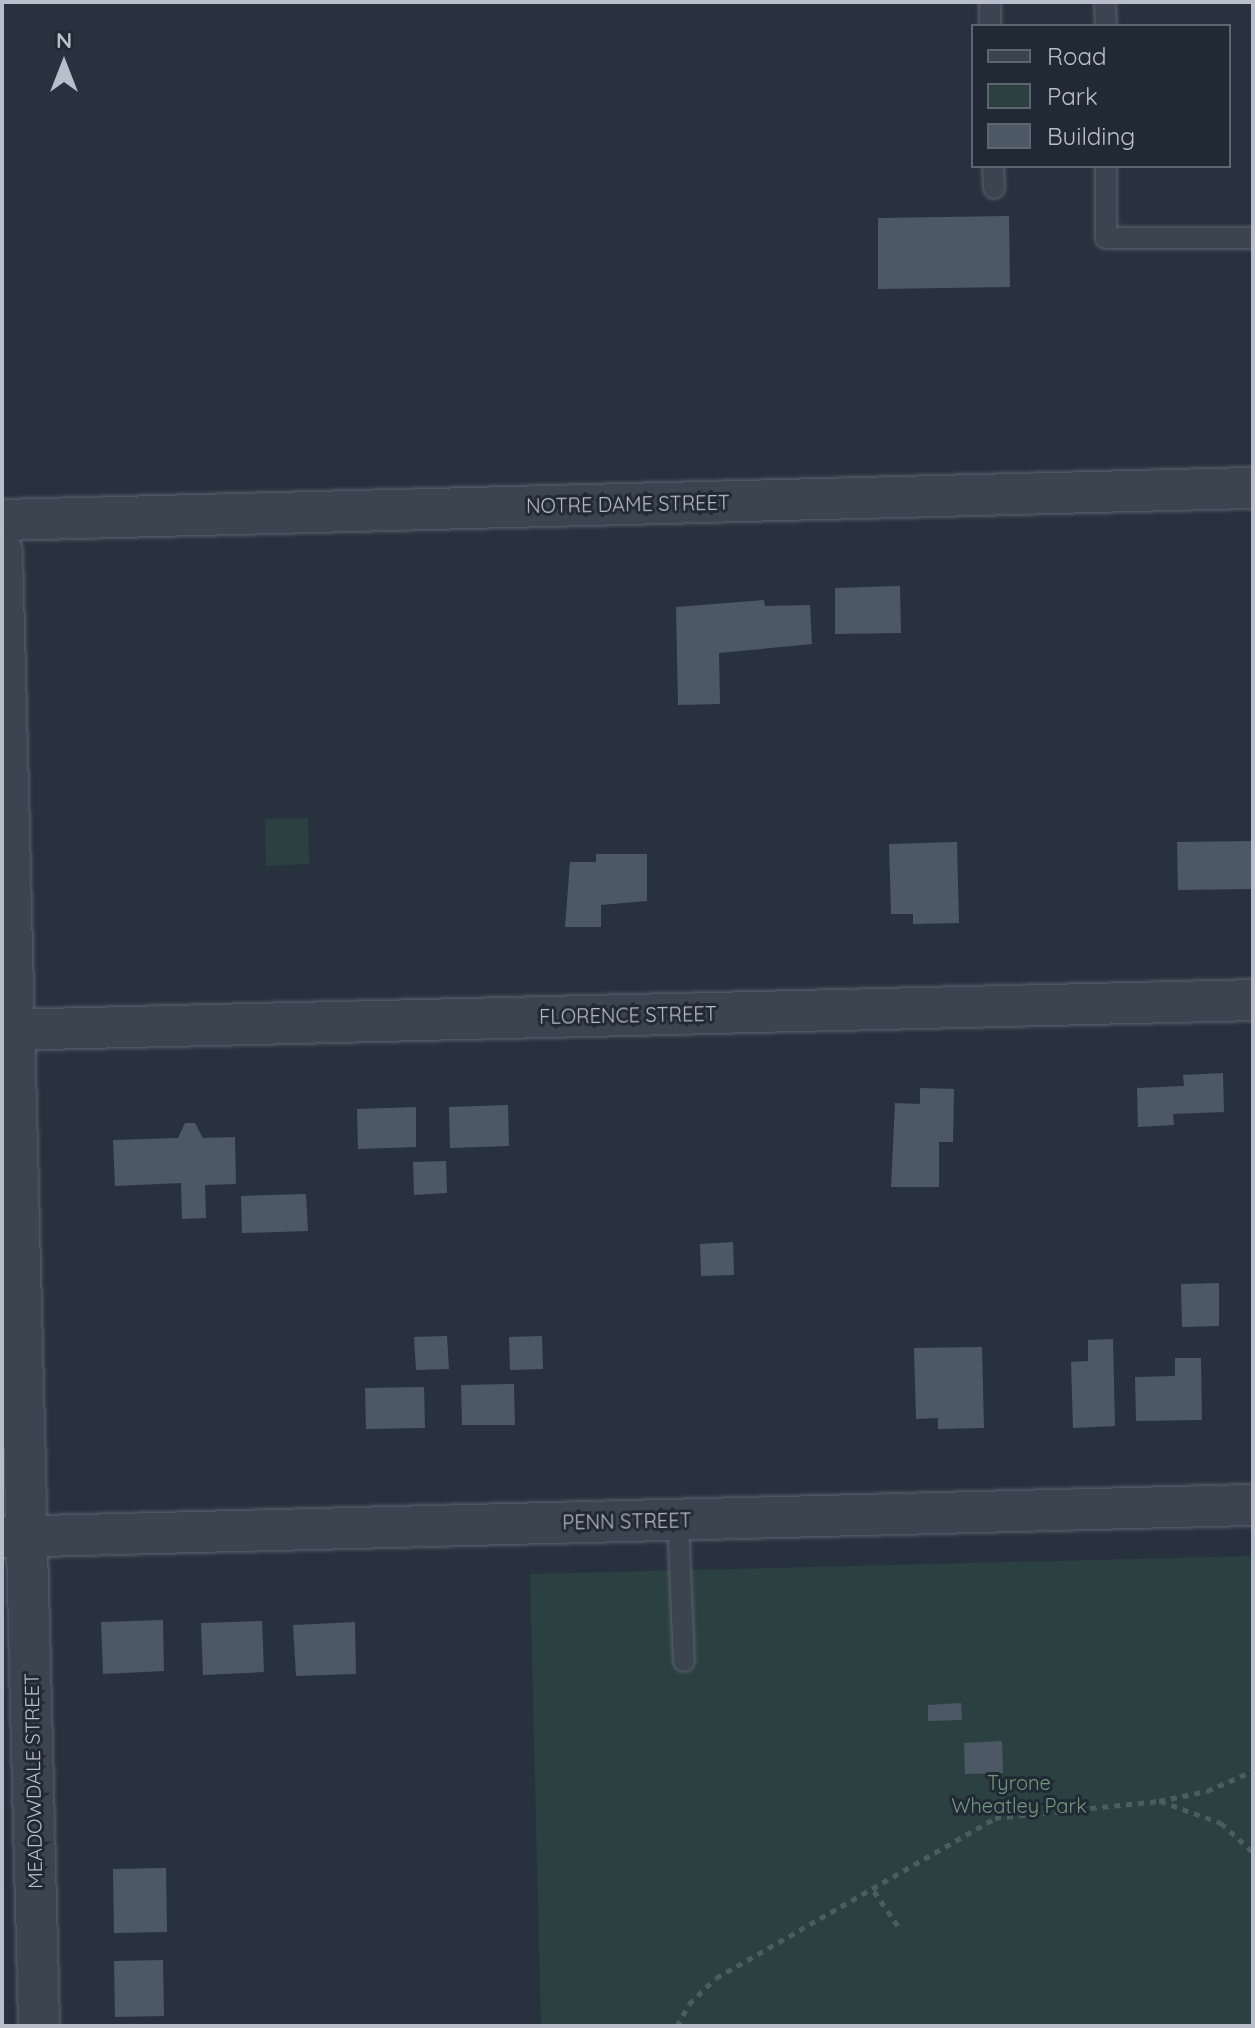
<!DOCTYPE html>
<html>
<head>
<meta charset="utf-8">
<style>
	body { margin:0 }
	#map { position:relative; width:1255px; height:2028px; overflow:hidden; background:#28323f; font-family:Quicksand,sans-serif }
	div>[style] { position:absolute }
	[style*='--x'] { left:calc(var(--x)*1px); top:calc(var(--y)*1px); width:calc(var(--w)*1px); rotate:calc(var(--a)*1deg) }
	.green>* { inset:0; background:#2b4041 }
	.building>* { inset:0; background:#4d5865 }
	.path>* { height:5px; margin-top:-2.5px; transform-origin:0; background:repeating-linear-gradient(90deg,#4a5d5f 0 6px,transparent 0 12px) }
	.roads { filter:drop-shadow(0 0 2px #5a626d) drop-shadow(0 0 2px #5a626d) }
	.service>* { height:20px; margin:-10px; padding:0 10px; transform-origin:10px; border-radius:10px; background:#3c444f }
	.minor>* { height:40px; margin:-20px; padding:0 20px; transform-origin:20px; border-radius:20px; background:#3c444f }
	span { translate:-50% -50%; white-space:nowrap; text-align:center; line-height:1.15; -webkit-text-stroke:6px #212935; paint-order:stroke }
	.street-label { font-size:20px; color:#b9bfca }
	.park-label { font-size:20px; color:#72987a }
	.frame { position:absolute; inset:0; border:4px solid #b9bfca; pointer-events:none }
	.legend { position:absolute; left:971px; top:24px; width:260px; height:144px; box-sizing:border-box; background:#212935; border:2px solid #5e6571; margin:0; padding:10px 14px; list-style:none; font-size:24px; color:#b9bfca }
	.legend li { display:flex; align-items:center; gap:16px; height:40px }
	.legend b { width:40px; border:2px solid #5e6571 }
	.north { position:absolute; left:24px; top:24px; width:80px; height:80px; -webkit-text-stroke:6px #212935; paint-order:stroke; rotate:0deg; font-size:22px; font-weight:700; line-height:32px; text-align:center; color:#b9bfca }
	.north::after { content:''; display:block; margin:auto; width:28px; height:36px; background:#b9bfca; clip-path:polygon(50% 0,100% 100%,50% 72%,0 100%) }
</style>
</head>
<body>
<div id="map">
	<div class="green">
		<i style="clip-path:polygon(308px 818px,309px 864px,266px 866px,265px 819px)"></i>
		<i style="clip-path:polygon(1253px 1556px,1253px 2026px,541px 2026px,530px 1574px)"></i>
	</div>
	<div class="building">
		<i style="clip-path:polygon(1009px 216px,1010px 287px,878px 289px,878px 218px)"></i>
		<i style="clip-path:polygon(900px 586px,901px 633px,835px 634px,835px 588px)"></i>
		<i style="clip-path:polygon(764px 600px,765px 606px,810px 605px,812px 644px,719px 653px,720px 704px,678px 705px,676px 607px)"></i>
		<i style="clip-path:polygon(1253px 841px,1253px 889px,1178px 890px,1177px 842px)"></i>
		<i style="clip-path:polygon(957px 842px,959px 923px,913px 924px,913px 914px,891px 914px,889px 844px)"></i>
		<i style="clip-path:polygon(596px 854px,647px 854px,647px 901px,601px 905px,601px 927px,565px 927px,570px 862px,596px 862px)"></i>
		<i style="clip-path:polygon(1223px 1073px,1224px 1112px,1173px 1114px,1174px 1125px,1138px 1127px,1137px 1088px,1184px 1086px,1183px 1075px)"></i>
		<i style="clip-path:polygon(920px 1088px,954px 1089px,953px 1142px,939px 1142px,939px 1187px,891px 1187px,895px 1103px,920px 1104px)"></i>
		<i style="clip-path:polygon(508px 1105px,509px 1146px,450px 1148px,449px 1107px)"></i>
		<i style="clip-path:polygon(416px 1107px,416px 1147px,358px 1149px,357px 1109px)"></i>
		<i style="clip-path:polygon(185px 1123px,195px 1123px,203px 1138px,235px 1137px,236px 1184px,205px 1185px,206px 1218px,182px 1219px,181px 1183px,115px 1186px,113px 1140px,178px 1138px)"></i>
		<i style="clip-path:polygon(446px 1161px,447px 1193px,414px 1195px,413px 1162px)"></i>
		<i style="clip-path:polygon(306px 1194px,308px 1231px,242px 1233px,241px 1196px)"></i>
		<i style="clip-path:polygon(733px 1242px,734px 1275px,701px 1276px,700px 1244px)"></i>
		<i style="clip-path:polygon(1219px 1283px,1219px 1326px,1182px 1327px,1181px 1284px)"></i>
		<i style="clip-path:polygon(447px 1336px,449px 1369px,416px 1370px,414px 1337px)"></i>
		<i style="clip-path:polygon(542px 1336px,543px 1369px,510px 1370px,509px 1337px)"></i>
		<i style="clip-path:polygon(1113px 1339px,1115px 1426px,1073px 1428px,1071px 1362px,1088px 1361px,1088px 1340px)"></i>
		<i style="clip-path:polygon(982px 1347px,984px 1428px,938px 1429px,938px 1418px,916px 1419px,914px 1348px)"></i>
		<i style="clip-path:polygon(1175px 1358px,1201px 1358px,1202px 1420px,1136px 1421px,1135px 1377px,1175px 1376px)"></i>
		<i style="clip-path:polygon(514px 1384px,515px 1425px,462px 1425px,461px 1385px)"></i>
		<i style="clip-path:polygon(424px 1387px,425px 1428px,366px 1429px,365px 1388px)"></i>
		<i style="clip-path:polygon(163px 1620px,164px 1671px,103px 1674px,101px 1622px)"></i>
		<i style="clip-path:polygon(262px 1621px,264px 1672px,203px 1675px,201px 1623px)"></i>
		<i style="clip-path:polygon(355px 1622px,356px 1674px,296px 1676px,293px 1625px)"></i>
		<i style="clip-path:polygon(961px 1703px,962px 1720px,928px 1721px,928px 1705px)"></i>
		<i style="clip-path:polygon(1002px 1741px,1003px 1773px,965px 1774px,964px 1743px)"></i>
		<i style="clip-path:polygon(166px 1868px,167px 1932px,114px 1933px,113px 1869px)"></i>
		<i style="clip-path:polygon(163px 1960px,164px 2016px,115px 2017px,114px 1961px)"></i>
	</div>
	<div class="path">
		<i style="--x:1160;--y:1801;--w:65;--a:19.8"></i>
		<i style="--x:1221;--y:1823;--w:43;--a:42.2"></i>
		<i style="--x:874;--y:1891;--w:42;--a:55.6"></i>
		<i style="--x:677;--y:2026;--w:25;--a:-61"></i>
		<i style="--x:689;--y:2004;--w:37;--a:-44"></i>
		<i style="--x:716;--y:1978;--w:322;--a:-29.8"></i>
		<i style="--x:995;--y:1818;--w:165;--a:-5.9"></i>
		<i style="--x:1159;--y:1801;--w:49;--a:-11.8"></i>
		<i style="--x:1207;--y:1791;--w:50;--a:-23.5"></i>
	</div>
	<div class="roads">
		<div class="service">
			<i style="--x:990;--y:2;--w:24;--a:90"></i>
			<i style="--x:1105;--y:2;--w:24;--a:88"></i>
			<i style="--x:993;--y:166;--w:22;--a:87"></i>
			<i style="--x:1106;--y:166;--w:72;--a:90"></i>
			<i style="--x:1106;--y:238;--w:147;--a:0"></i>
			<i style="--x:678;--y:1520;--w:141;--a:87.6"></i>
		</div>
		<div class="minor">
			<i style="--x:2;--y:520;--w:1251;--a:-1.47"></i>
			<i style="--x:2;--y:552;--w:1474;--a:88.56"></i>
			<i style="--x:2;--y:1030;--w:1251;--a:-1.37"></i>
			<i style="--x:2;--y:1537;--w:1251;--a:-1.47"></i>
		</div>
	</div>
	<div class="street-label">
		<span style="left:628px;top:504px;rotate:-1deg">NOTRE DAME STREET</span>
		<span style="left:628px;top:1015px;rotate:-1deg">FLORENCE STREET</span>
		<span style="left:627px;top:1521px;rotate:-1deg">PENN STREET</span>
		<span style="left:33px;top:1781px;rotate:-91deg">MEADOWDALE STREET</span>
	</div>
	<div class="park-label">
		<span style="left:1019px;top:1794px">Tyrone<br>Wheatley Park</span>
	</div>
	<div class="frame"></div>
	<ul class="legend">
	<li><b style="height:10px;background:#3c444f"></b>Road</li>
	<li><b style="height:22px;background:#2b4041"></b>Park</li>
	<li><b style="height:22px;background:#4d5865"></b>Building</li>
	</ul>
	<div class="north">N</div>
</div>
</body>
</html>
